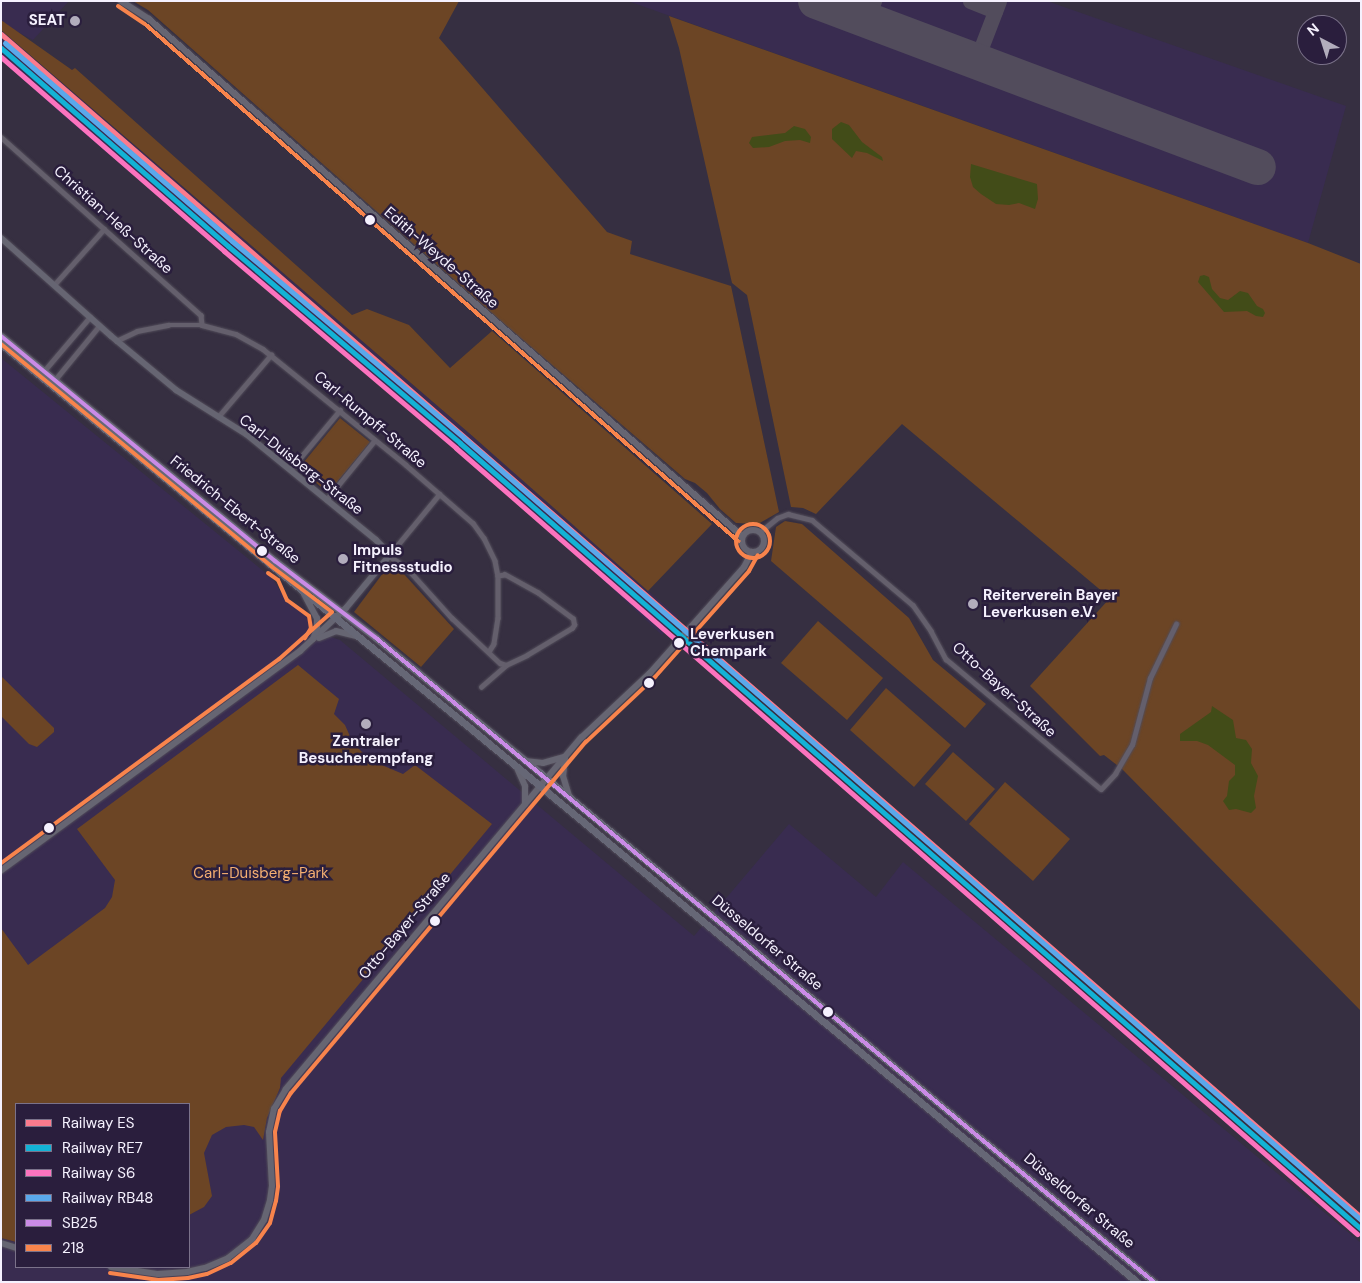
<!DOCTYPE html>
<html>
<head>
<meta charset="utf-8">
<style>
	body { margin:0 }
	#map { position:relative; width:1362px; height:1283px; overflow:hidden; background:#362f41; font-family:"DM Sans",sans-serif }
	div>[style] { position:absolute }
	[style*='--x'] { left:calc(var(--x)*1px); top:calc(var(--y)*1px); width:calc(var(--w)*1px); rotate:calc(var(--a)*1deg) }
	.built>* { inset:0; background:#392c50 }
	.green>* { inset:0; background:#6c4525 }
	.water>* { inset:0; background:#424c18 }
	.taxiway>* { height:15px; margin:-7.5px; padding:0 7.5px; transform-origin:7.5px; border-radius:7.5px; background:#524c5c }
	.runway>* { height:36px; margin:-18px; padding:0 18px; transform-origin:18px; border-radius:18px; background:#524c5c }
	.roads { filter:drop-shadow(0 0 1px #514c59) drop-shadow(0 0 1px #514c59) }
	.street>* { height:4.5px; margin:-2.25px; padding:0 2.25px; transform-origin:2.25px; border-radius:2.25px; background:#645f6c }
	.secondary>* { height:6px; margin:-3px; padding:0 3px; transform-origin:3px; border-radius:3px; background:#666572 }
	.secondary>.ring { margin:-3px; padding:0; box-sizing:content-box; background:none; border:6px solid #666572; border-radius:50% }
	.primary>* { height:7px; margin:-3.5px; padding:0 3.5px; transform-origin:3.5px; border-radius:3.5px; background:#666776 }
	.bus-1>* { height:4px; margin:-2px; padding:0 2px; transform-origin:2px; border-radius:2px; background:#ca8be6 }
	.bus-2>* { height:4px; margin:-2px; padding:0 2px; transform-origin:2px; border-radius:2px; background:#f8844c }
	.bus-2>.ring { margin:-2px; padding:0; box-sizing:content-box; background:none; border:4px solid #f8844c; border-radius:50% }
	.rail-1>* { height:5px; margin:-2.5px; padding:0 2.5px; transform-origin:2.5px; border-radius:2.5px; background:#fb7b8d }
	.rail-2>* { height:5px; margin:-2.5px; padding:0 2.5px; transform-origin:2.5px; border-radius:2.5px; background:#13b2d5 }
	.rail-3>* { height:5px; margin:-2.5px; padding:0 2.5px; transform-origin:2.5px; border-radius:2.5px; background:#fc73be }
	.rail-4>* { height:5px; margin:-2.5px; padding:0 2.5px; transform-origin:2.5px; border-radius:2.5px; background:#5aa8eb }
	.dots>* { width:14px; height:14px; translate:-50% -50%; box-sizing:border-box; border:2px solid #2a1e3d; border-radius:50% }
	span { translate:-50% -50%; white-space:nowrap; text-align:center; line-height:1.15; -webkit-text-stroke:5px #2a1e3d; paint-order:stroke }
	.poi-label { font-size:15px; color:#f5f1fe; font-weight:700 }
	.right { translate:-100% -50%; text-align:right }
	.left { translate:0 -50%; text-align:left }
	.street-label { font-size:15px; color:#f5f1fe }
	.stop-label { font-size:15px; color:#f5f1fe; font-weight:700 }
	.park-label { font-size:15px; color:#f4ae71 }
	.frame { position:absolute; inset:0; border:2px solid #f5f1fe; pointer-events:none }
	.legend { position:absolute; left:15px; top:1103px; width:175px; height:165px; box-sizing:border-box; background:#2a1e3d; border:1px solid #7b728a; margin:0; padding:6px 9px; list-style:none; font-size:15px; color:#f5f1fe }
	.legend li { display:flex; align-items:center; gap:10px; height:25px }
	.legend b { width:25px; border:1px solid #7b728a }
	.north { position:absolute; left:1297px; top:15px; width:50px; height:50px; box-sizing:border-box; background:#2a1e3d; border:1px solid #7b728a; border-radius:50%; rotate:320deg; font-size:14px; font-weight:700; line-height:20px; text-align:center; color:#f5f1fe }
	.north::after { content:''; display:block; margin:auto; width:18px; height:22px; background:#b2adbc; clip-path:polygon(50% 0,100% 100%,50% 72%,0 100%) }
</style>
</head>
<body>
<div id="map">
	<div class="built">
		<i style="clip-path:polygon(1px 1px,69px 1px,33px 40px,14px 30px,1px 20px)"></i>
		<i style="clip-path:polygon(628px 1px,1047px 1px,1346px 106px,1308px 243px)"></i>
		<i style="clip-path:polygon(1px 30px,469px 433px,678px 617px,662px 635px,543px 524px,66px 118px,1px 60px)"></i>
		<i style="clip-path:polygon(evenodd,1px 358px,272px 578px,282px 594px,314px 622px,312px 631px,340px 640px,694px 936px,789px 824px,876px 897px,903px 862px,1361px 1243px,1361px 1282px,1px 1282px,1px 358px,16px 1104px,189px 1104px,189px 1267px,16px 1267px,16px 1104px)"></i>
	</div>
	<div class="green">
		<i style="clip-path:polygon(133px 1px,459px 1px,439px 38px,607px 232px,632px 241px,630px 254px,731px 286px,779px 512px,758px 524px,736px 523px,720px 509px,707px 493px,695px 483px,685px 479px,501px 321px,148px 10px)"></i>
		<i style="clip-path:polygon(669px 16px,1308px 243px,1361px 264px,1361px 1011px,1122px 769px,1104px 755px,1100px 756px,1030px 686px,1110px 598px,902px 424px,816px 514px,803px 508px,791px 507px,747px 295px,732px 283px,679px 48px)"></i>
		<i style="clip-path:polygon(1px 20px,72px 70px,75px 68px,352px 315px,367px 309px,409px 325px,450px 368px,492px 331px,712px 524px,648px 591px,469px 433px,1px 30px)"></i>
		<i style="clip-path:polygon(340px 418px,370px 442px,328px 493px,299px 468px)"></i>
		<i style="clip-path:polygon(785px 521px,802px 524px,909px 618px,933px 660px,986px 704px,965px 728px,771px 561px,776px 527px)"></i>
		<i style="clip-path:polygon(392px 561px,454px 629px,421px 667px,354px 612px)"></i>
		<i style="clip-path:polygon(818px 621px,883px 678px,847px 720px,781px 663px)"></i>
		<i style="clip-path:polygon(298px 665px,339px 699px,334px 714px,345px 725px,353px 743px,370px 760px,403px 774px,415px 765px,492px 824px,281px 1078px,280px 1088px,267px 1118px,263px 1140px,254px 1127px,244px 1125px,226px 1127px,212px 1135px,204px 1153px,212px 1196px,204px 1207px,189px 1215px,189px 1104px,16px 1104px,16px 1242px,1px 1238px,1px 928px,28px 965px,105px 908px,112px 897px,115px 880px,77px 829px)"></i>
		<i style="clip-path:polygon(1px 676px,54px 728px,54px 732px,37px 747px,29px 744px,1px 716px)"></i>
		<i style="clip-path:polygon(886px 688px,951px 745px,914px 787px,850px 730px)"></i>
		<i style="clip-path:polygon(953px 752px,995px 789px,966px 821px,925px 784px)"></i>
		<i style="clip-path:polygon(1005px 782px,1070px 839px,1033px 881px,969px 824px)"></i>
	</div>
	<div class="water">
		<i style="clip-path:polygon(841px 122px,849px 125px,862px 142px,882px 157px,883px 161px,867px 153px,856px 151px,852px 158px,832px 139px,832px 129px)"></i>
		<i style="clip-path:polygon(794px 126px,805px 129px,811px 137px,810px 143px,800px 140px,785px 141px,769px 147px,753px 148px,749px 143px,752px 137px,785px 133px)"></i>
		<i style="clip-path:polygon(971px 164px,1037px 184px,1038px 199px,1035px 209px,1019px 203px,1009px 205px,996px 204px,981px 194px,973px 187px,970px 177px)"></i>
		<i style="clip-path:polygon(1204px 275px,1209px 277px,1212px 289px,1220px 298px,1228px 300px,1240px 291px,1248px 293px,1257px 306px,1263px 309px,1265px 313px,1263px 317px,1256px 316px,1247px 311px,1224px 312px,1198px 282px,1200px 276px)"></i>
		<i style="clip-path:polygon(1212px 706px,1233px 720px,1236px 738px,1246px 740px,1252px 749px,1251px 763px,1258px 776px,1254px 796px,1256px 808px,1251px 813px,1236px 809px,1229px 810px,1223px 801px,1227px 796px,1229px 781px,1235px 775px,1235px 765px,1208px 745px,1197px 741px,1180px 741px,1180px 734px,1211px 712px)"></i>
	</div>
	<div class="taxiway">
		<i style="--x:970;--y:1;--w:27;--a:22"></i>
		<i style="--x:866;--y:20;--w:21;--a:-67"></i>
		<i style="--x:976;--y:61;--w:64;--a:-69"></i>
	</div>
	<div class="runway">
		<i style="--x:816;--y:1;--w:472;--a:20.6"></i>
	</div>
	<div class="roads">
		<div class="street">
			<i style="--x:1;--y:137;--w:268;--a:41.7"></i>
			<i style="--x:201;--y:315;--w:10;--a:84"></i>
			<i style="--x:54;--y:285;--w:75;--a:-48.2"></i>
			<i style="--x:116;--y:341;--w:23;--a:-25"></i>
			<i style="--x:137;--y:331;--w:32;--a:-11"></i>
			<i style="--x:168;--y:325;--w:34;--a:0"></i>
			<i style="--x:202;--y:325;--w:35;--a:15"></i>
			<i style="--x:236;--y:334;--w:31;--a:29"></i>
			<i style="--x:263;--y:349;--w:184;--a:39"></i>
			<i style="--x:406;--y:465;--w:89;--a:40.9"></i>
			<i style="--x:473;--y:523;--w:19;--a:54"></i>
			<i style="--x:484;--y:538;--w:25;--a:64"></i>
			<i style="--x:495;--y:561;--w:15;--a:79"></i>
			<i style="--x:498;--y:576;--w:42;--a:90"></i>
			<i style="--x:498;--y:618;--w:26;--a:99"></i>
			<i style="--x:494;--y:644;--w:9;--a:122"></i>
			<i style="--x:44;--y:371;--w:71;--a:-49.6"></i>
			<i style="--x:54;--y:381;--w:71;--a:-50.7"></i>
			<i style="--x:218;--y:417;--w:82;--a:-49.5"></i>
			<i style="--x:290;--y:470;--w:78;--a:-50.2"></i>
			<i style="--x:440;--y:494;--w:80;--a:129.4"></i>
			<i style="--x:389;--y:556;--w:20;--a:33"></i>
			<i style="--x:406;--y:567;--w:69;--a:48"></i>
			<i style="--x:452;--y:618;--w:66;--a:43.2"></i>
			<i style="--x:500;--y:663;--w:6;--a:18"></i>
			<i style="--x:326;--y:500;--w:77;--a:-50.8"></i>
			<i style="--x:760;--y:532;--w:22;--a:-39"></i>
			<i style="--x:777;--y:518;--w:12;--a:-20"></i>
			<i style="--x:788;--y:514;--w:25;--a:14"></i>
			<i style="--x:812;--y:520;--w:132;--a:40.1"></i>
			<i style="--x:913;--y:605;--w:32;--a:55"></i>
			<i style="--x:931;--y:631;--w:32;--a:62"></i>
			<i style="--x:946;--y:659;--w:202;--a:40"></i>
			<i style="--x:1101;--y:789;--w:21;--a:-47"></i>
			<i style="--x:1115;--y:774;--w:34;--a:-60"></i>
			<i style="--x:1132;--y:745;--w:69;--a:-75"></i>
			<i style="--x:1150;--y:678;--w:60;--a:-64.3"></i>
			<i style="--x:481;--y:687;--w:33;--a:-41"></i>
			<i style="--x:506;--y:665;--w:23;--a:-25"></i>
			<i style="--x:527;--y:655;--w:52;--a:-31"></i>
			<i style="--x:572;--y:628;--w:4;--a:-56"></i>
			<i style="--x:574;--y:625;--w:6;--a:-99"></i>
			<i style="--x:573;--y:619;--w:44;--a:-143.4"></i>
			<i style="--x:538;--y:593;--w:38;--a:-151"></i>
			<i style="--x:505;--y:575;--w:7;--a:172"></i>
		</div>
		<div class="secondary">
			<i style="--x:121;--y:1;--w:33;--a:33"></i>
			<i style="--x:149;--y:19;--w:787;--a:41.08"></i>
			<i style="--x:1;--y:238;--w:147;--a:41.7"></i>
			<i style="--x:111;--y:336;--w:85;--a:39.7"></i>
			<i style="--x:176;--y:390;--w:83;--a:32.2"></i>
			<i style="--x:246;--y:434;--w:168;--a:39.2"></i>
			<i style="--x:376;--y:540;--w:16;--a:45"></i>
			<i style="--x:387;--y:551;--w:5;--a:68"></i>
			<i style="--x:389;--y:556;--w:67;--a:129.6"></i>
			<i style="--x:346;--y:608;--w:63;--a:136.9"></i>
			<i style="--x:300;--y:651;--w:371;--a:143.7"></i>
			<i class="ring" style="left:742px;top:530px;width:16px;height:16px"></i>
			<i style="--x:304;--y:594;--w:27;--a:62"></i>
			<i style="--x:317;--y:618;--w:11;--a:90"></i>
			<i style="--x:317;--y:629;--w:11;--a:112"></i>
			<i style="--x:319;--y:638;--w:18;--a:-22"></i>
			<i style="--x:336;--y:631;--w:21;--a:14"></i>
			<i style="--x:565;--y:758;--w:18;--a:96"></i>
			<i style="--x:563;--y:776;--w:21;--a:73"></i>
			<i style="--x:525;--y:761;--w:18;--a:6"></i>
			<i style="--x:543;--y:763;--w:22;--a:-16"></i>
			<i style="--x:517;--y:768;--w:20;--a:66"></i>
			<i style="--x:525;--y:786;--w:18;--a:90"></i>
			<i style="--x:1;--y:1243;--w:16;--a:18"></i>
			<i style="--x:111;--y:1267;--w:48;--a:8.5"></i>
			<i style="--x:158;--y:1274;--w:29;--a:-4"></i>
			<i style="--x:187;--y:1272;--w:18;--a:-13"></i>
			<i style="--x:205;--y:1268;--w:25;--a:-23"></i>
			<i style="--x:228;--y:1258;--w:31;--a:-38"></i>
			<i style="--x:252;--y:1239;--w:22;--a:-58"></i>
			<i style="--x:264;--y:1220;--w:21;--a:-73"></i>
			<i style="--x:270;--y:1200;--w:14;--a:-82"></i>
			<i style="--x:272;--y:1186;--w:54;--a:-93.2"></i>
			<i style="--x:269;--y:1132;--w:24;--a:-78"></i>
			<i style="--x:274;--y:1109;--w:23;--a:-59"></i>
			<i style="--x:286;--y:1089;--w:459;--a:-50"></i>
			<i style="--x:581;--y:738;--w:95;--a:-43.3"></i>
			<i style="--x:650;--y:673;--w:142;--a:-48.4"></i>
			<i style="--x:744;--y:567;--w:17;--a:-62"></i>
		</div>
		<div class="primary">
			<i style="--x:1;--y:336;--w:355;--a:39.4"></i>
			<i style="--x:275;--y:561;--w:127;--a:37.3"></i>
			<i style="--x:376;--y:638;--w:211;--a:39.4"></i>
			<i style="--x:539;--y:772;--w:799;--a:39.67"></i>
			<i style="--x:1;--y:344;--w:605;--a:39.3"></i>
			<i style="--x:469;--y:727;--w:868;--a:39.72"></i>
		</div>
	</div>
	<div class="bus-1">
		<i style="--x:1;--y:336;--w:355;--a:39.4"></i>
		<i style="--x:275;--y:561;--w:127;--a:37.3"></i>
		<i style="--x:376;--y:638;--w:1010;--a:39.62"></i>
	</div>
	<div class="bus-2">
		<i style="--x:118;--y:6;--w:32;--a:34"></i>
		<i style="--x:145;--y:24;--w:787;--a:41.08"></i>
		<i style="--x:1;--y:344;--w:350;--a:39.4"></i>
		<i style="--x:271;--y:566;--w:76;--a:37"></i>
		<i style="--x:332;--y:612;--w:71;--a:138.4"></i>
		<i style="--x:279;--y:659;--w:345;--a:143.7"></i>
		<i class="ring" style="left:736px;top:524px;width:30px;height:30px"></i>
		<i style="--x:268;--y:573;--w:12;--a:35"></i>
		<i style="--x:278;--y:580;--w:22;--a:66"></i>
		<i style="--x:287;--y:600;--w:27;--a:36"></i>
		<i style="--x:309;--y:616;--w:12;--a:81"></i>
		<i style="--x:311;--y:628;--w:12;--a:121"></i>
		<i style="--x:110;--y:1273;--w:49;--a:8.3"></i>
		<i style="--x:158;--y:1280;--w:30;--a:-4"></i>
		<i style="--x:188;--y:1278;--w:19;--a:-12"></i>
		<i style="--x:207;--y:1274;--w:26;--a:-25"></i>
		<i style="--x:231;--y:1263;--w:32;--a:-39"></i>
		<i style="--x:256;--y:1243;--w:24;--a:-55"></i>
		<i style="--x:270;--y:1223;--w:23;--a:-75"></i>
		<i style="--x:276;--y:1201;--w:15;--a:-82"></i>
		<i style="--x:278;--y:1186;--w:54;--a:-93.2"></i>
		<i style="--x:275;--y:1132;--w:22;--a:-77"></i>
		<i style="--x:280;--y:1111;--w:21;--a:-59"></i>
		<i style="--x:291;--y:1093;--w:459;--a:-50"></i>
		<i style="--x:586;--y:742;--w:95;--a:-43.3"></i>
		<i style="--x:655;--y:677;--w:142;--a:-48.4"></i>
		<i style="--x:749;--y:571;--w:18;--a:-61"></i>
	</div>
	<div class="rail-1">
		<i style="--x:1;--y:34;--w:1803;--a:41.02"></i>
	</div>
	<div class="rail-2">
		<i style="--x:1;--y:48;--w:301;--a:41.1"></i>
		<i style="--x:228;--y:246;--w:304;--a:40.3"></i>
		<i style="--x:460;--y:443;--w:1196;--a:41.1"></i>
	</div>
	<div class="rail-3">
		<i style="--x:1;--y:57;--w:296;--a:41"></i>
		<i style="--x:224;--y:251;--w:304;--a:40.3"></i>
		<i style="--x:456;--y:448;--w:1196;--a:41.1"></i>
	</div>
	<div class="rail-4">
		<i style="--x:5;--y:43;--w:301;--a:41.1"></i>
		<i style="--x:232;--y:241;--w:304;--a:40.3"></i>
		<i style="--x:464;--y:438;--w:1190;--a:41.08"></i>
	</div>
	<div class="dots">
		<i style="left:75px;top:21px;background:#b2adbc"></i>
		<i style="left:370px;top:220px;background:#f5f1fe"></i>
		<i style="left:262px;top:551px;background:#f5f1fe"></i>
		<i style="left:343px;top:559px;background:#b2adbc"></i>
		<i style="left:973px;top:604px;background:#b2adbc"></i>
		<i style="left:679px;top:643px;background:#f5f1fe"></i>
		<i style="left:649px;top:683px;background:#f5f1fe"></i>
		<i style="left:366px;top:724px;background:#b2adbc"></i>
		<i style="left:49px;top:828px;background:#f5f1fe"></i>
		<i style="left:435px;top:921px;background:#f5f1fe"></i>
		<i style="left:828px;top:1012px;background:#f5f1fe"></i>
	</div>
	<div class="poi-label">
		<span class="right" style="left:65px;top:21px">SEAT</span>
		<span class="left" style="left:353px;top:559px">Impuls<br>Fitnessstudio</span>
		<span class="left" style="left:983px;top:604px">Reiterverein Bayer<br>Leverkusen e.V.</span>
		<span style="left:366px;top:750px">Zentraler<br>Besucherempfang</span>
	</div>
	<div class="street-label">
		<span style="left:113px;top:220px;rotate:42deg">Christian-Heß-Straße</span>
		<span style="left:441px;top:258px;rotate:41deg">Edith-Weyde-Straße</span>
		<span style="left:370px;top:420px;rotate:40deg">Carl-Rumpff-Straße</span>
		<span style="left:301px;top:465px;rotate:38deg">Carl-Duisberg-Straße</span>
		<span style="left:235px;top:510px;rotate:39deg">Friedrich-Ebert-Straße</span>
		<span style="left:1004px;top:690px;rotate:42deg">Otto-Bayer-Straße</span>
		<span style="left:405px;top:926px;rotate:-50deg">Otto-Bayer-Straße</span>
		<span style="left:767px;top:943px;rotate:40deg">Düsseldorfer Straße</span>
		<span style="left:1079px;top:1201px;rotate:40deg">Düsseldorfer Straße</span>
	</div>
	<div class="stop-label">
		<span class="left" style="left:690px;top:643px">Leverkusen<br>Chempark</span>
	</div>
	<div class="park-label">
		<span style="left:261px;top:874px">Carl-Duisberg-Park</span>
	</div>
	<div class="frame"></div>
	<ul class="legend">
	<li><b style="height:6px;background:#fb7b8d"></b>Railway ES</li>
	<li><b style="height:6px;background:#13b2d5"></b>Railway RE7</li>
	<li><b style="height:6px;background:#fc73be"></b>Railway S6</li>
	<li><b style="height:6px;background:#5aa8eb"></b>Railway RB48</li>
	<li><b style="height:6px;background:#ca8be6"></b>SB25</li>
	<li><b style="height:6px;background:#f8844c"></b>218</li>
	</ul>
	<div class="north">N</div>
</div>
</body>
</html>
